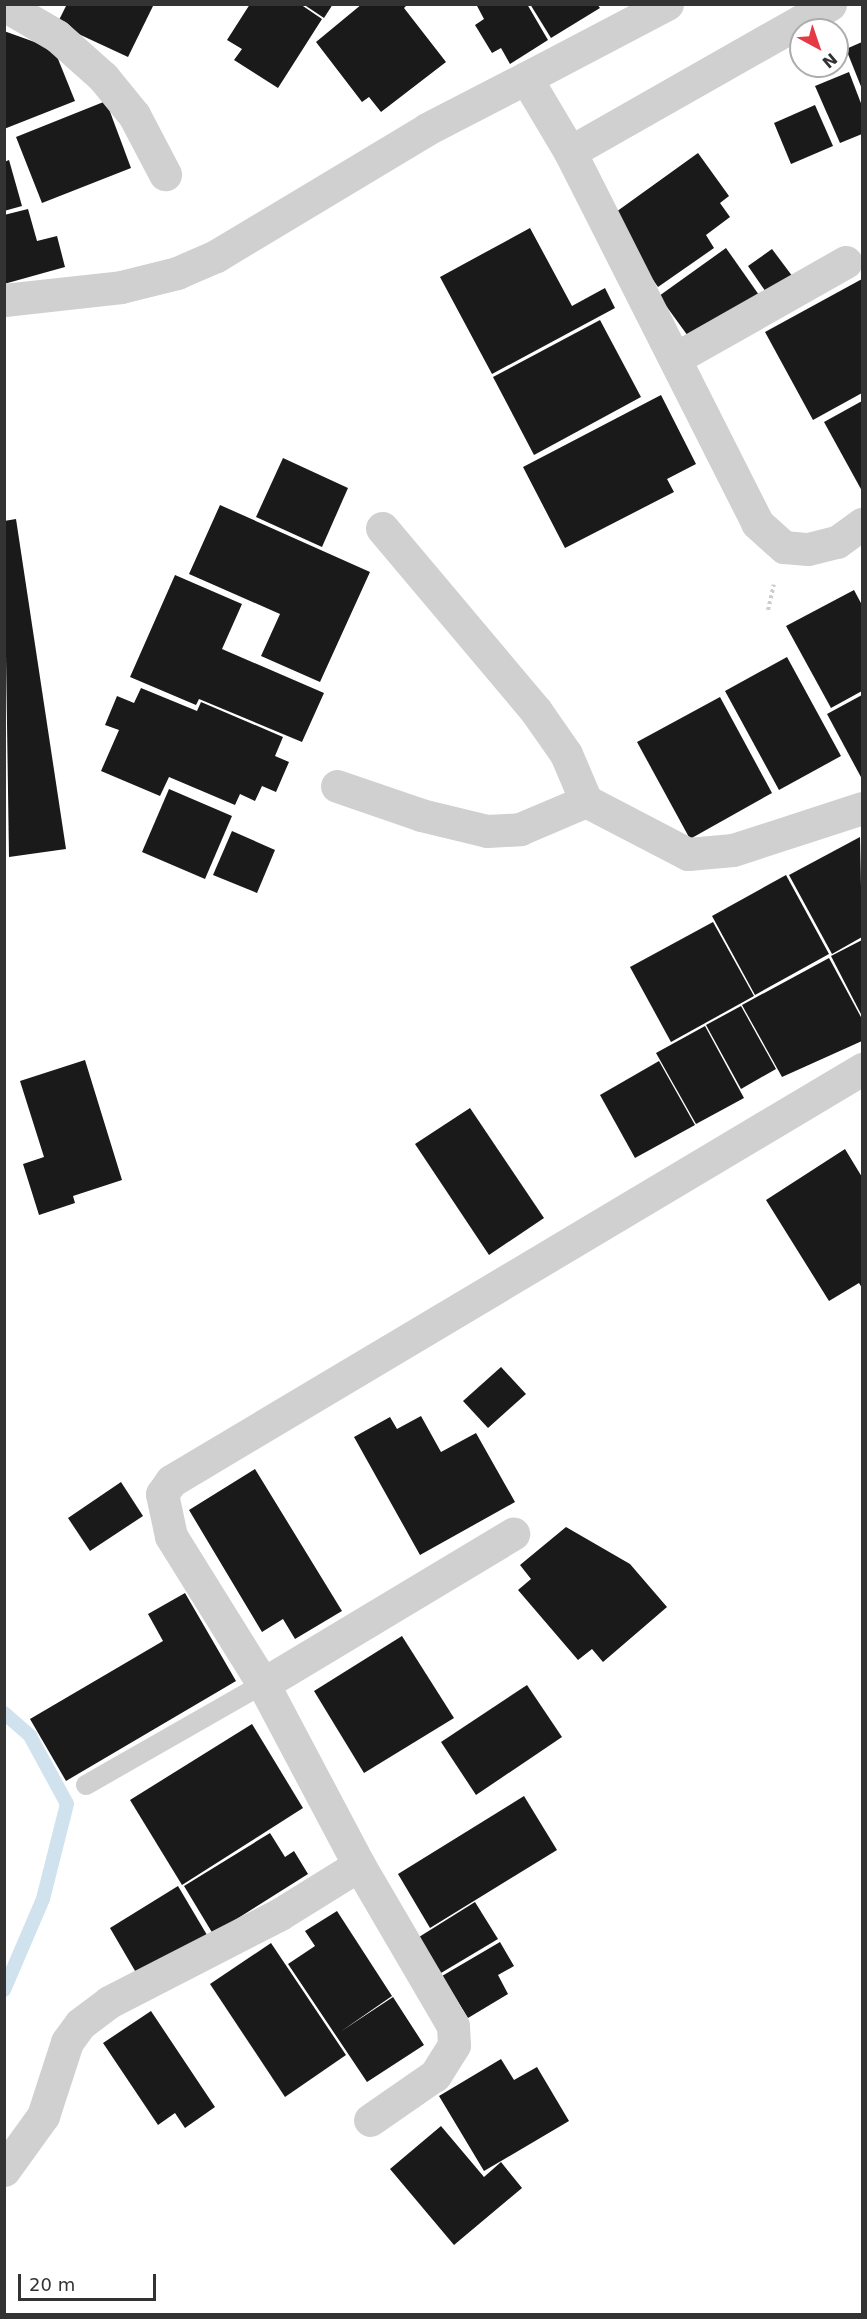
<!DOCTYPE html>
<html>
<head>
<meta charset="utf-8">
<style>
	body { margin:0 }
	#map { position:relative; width:867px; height:2319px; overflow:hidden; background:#fff; font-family:"DejaVu Sans",sans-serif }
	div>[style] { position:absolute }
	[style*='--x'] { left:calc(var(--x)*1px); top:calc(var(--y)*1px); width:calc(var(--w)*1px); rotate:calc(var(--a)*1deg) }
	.stream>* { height:14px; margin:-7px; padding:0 7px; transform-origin:7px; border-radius:7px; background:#cfe2ee }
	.building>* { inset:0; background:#1a1a1a }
	.path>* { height:4px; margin-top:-2px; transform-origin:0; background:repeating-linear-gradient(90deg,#cdcdcd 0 3px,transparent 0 6px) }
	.service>* { height:20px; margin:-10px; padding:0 10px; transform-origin:10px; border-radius:10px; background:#d0d0d0 }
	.minor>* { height:33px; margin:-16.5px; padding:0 16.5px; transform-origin:16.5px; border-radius:16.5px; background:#d0d0d0 }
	span { translate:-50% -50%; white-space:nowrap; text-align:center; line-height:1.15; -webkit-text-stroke:6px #fff; paint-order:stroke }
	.frame { position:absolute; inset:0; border:6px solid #333; pointer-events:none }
	.north { position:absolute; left:789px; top:18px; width:60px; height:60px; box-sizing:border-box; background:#fff; border:2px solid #adadad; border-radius:50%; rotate:140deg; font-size:16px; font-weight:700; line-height:24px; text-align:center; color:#333 }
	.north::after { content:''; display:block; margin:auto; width:21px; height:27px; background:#e63946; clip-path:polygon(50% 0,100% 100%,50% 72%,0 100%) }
	.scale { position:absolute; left:18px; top:2274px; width:138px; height:27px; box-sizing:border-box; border:3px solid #333; border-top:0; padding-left:8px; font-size:18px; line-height:21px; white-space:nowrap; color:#333; -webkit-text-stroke:4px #fff; paint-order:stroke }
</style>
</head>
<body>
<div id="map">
	<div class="stream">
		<i style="--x:4;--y:1713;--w:35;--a:41"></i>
		<i style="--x:30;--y:1736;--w:77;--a:61.4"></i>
		<i style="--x:67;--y:1804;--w:98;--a:104.2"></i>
		<i style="--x:43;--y:1899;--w:99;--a:113.2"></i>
	</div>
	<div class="building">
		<i style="clip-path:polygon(67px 4px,154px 4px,128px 57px,57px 24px)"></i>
		<i style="clip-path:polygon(250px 4px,300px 4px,322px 19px,278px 88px,234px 60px,242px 49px,227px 40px)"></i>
		<i style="clip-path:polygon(303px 4px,333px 4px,324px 18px)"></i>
		<i style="clip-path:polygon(362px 4px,408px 4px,404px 8px,446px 62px,381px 112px,369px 97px,362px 102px,316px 42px)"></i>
		<i style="clip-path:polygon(476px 4px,527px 4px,548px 40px,510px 64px,501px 48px,492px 53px,475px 25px,484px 19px)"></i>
		<i style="clip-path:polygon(530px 4px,597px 4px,600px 8px,551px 38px)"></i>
		<i style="clip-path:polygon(4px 31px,54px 49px,75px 101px,4px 129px)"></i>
		<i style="clip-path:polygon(862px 42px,862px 89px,846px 49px)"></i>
		<i style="clip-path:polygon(849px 72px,862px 106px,862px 134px,840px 143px,815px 86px)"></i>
		<i style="clip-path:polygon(106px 101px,131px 168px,42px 203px,16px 137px)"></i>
		<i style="clip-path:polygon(815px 105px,833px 146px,791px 164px,774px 123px)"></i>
		<i style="clip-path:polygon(698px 153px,729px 196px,720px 203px,730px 217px,706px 235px,714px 248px,658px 287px,609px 217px)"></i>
		<i style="clip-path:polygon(9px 160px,22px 206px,4px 211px,4px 162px)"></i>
		<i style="clip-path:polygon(28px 209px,37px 241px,57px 236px,65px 267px,4px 284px,4px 215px)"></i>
		<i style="clip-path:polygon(530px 228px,572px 306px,605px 288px,615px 308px,492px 374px,440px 277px)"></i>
		<i style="clip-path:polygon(726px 248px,759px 295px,693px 343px,659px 296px)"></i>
		<i style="clip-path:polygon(772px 249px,793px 277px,768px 295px,748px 266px)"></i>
		<i style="clip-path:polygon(862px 279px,862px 393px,813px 420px,765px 332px)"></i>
		<i style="clip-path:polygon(600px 320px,641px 397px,534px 455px,493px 377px)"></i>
		<i style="clip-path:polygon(661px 395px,696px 464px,667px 479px,674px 492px,565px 548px,523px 467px)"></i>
		<i style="clip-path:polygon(862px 401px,862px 491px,824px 422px)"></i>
		<i style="clip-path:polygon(283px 458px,348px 488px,322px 547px,256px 517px)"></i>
		<i style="clip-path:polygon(220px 505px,370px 572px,320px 682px,261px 656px,280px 614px,189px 574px)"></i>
		<i style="clip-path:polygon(16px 519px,66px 849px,9px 857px,4px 521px)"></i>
		<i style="clip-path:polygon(175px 575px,242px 604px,222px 649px,324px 693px,302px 742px,199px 699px,196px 705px,130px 677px)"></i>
		<i style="clip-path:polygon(854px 590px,862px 605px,862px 691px,831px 708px,786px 626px)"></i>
		<i style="clip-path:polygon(787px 657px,841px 756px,779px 790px,725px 691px)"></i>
		<i style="clip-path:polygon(141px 688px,197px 711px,201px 702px,283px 737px,275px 756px,289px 762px,276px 792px,262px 786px,255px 801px,240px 794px,235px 805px,169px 777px,160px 796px,101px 771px,119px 730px,105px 725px,117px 696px,134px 703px)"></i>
		<i style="clip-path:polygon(862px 695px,862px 779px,827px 714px)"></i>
		<i style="clip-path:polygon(720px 697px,772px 793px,690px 839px,637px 742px)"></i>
		<i style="clip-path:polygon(169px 789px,232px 816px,205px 879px,142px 852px)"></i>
		<i style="clip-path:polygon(232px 831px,275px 850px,257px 893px,213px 875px)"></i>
		<i style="clip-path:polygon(860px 837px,862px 937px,832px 954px,789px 875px)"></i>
		<i style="clip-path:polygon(786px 875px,829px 954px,755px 995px,712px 916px)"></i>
		<i style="clip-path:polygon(713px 922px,754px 996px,671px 1042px,630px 967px)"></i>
		<i style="clip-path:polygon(862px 940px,862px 1016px,831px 956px)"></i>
		<i style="clip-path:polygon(829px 958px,862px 1019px,862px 1041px,782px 1077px,742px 1005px)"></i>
		<i style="clip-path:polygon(741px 1006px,776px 1069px,741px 1089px,706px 1025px)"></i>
		<i style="clip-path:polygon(705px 1026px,744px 1098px,696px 1124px,656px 1053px)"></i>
		<i style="clip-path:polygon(85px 1060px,122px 1180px,73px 1196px,75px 1203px,39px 1215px,23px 1164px,44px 1157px,20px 1081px)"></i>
		<i style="clip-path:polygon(659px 1061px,695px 1125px,635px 1158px,600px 1095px)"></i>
		<i style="clip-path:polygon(470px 1108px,544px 1218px,489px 1255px,415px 1144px)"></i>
		<i style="clip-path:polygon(845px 1149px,862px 1177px,862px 1288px,859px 1283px,829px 1301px,766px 1200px)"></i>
		<i style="clip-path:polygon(501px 1367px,526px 1394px,488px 1428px,463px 1401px)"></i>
		<i style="clip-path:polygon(421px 1416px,441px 1452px,476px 1433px,515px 1502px,420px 1555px,354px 1437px,390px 1417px,397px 1429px)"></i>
		<i style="clip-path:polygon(255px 1469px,342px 1611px,295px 1639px,283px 1619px,262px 1632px,189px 1510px)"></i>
		<i style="clip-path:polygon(121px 1482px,143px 1516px,90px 1551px,68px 1518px)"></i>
		<i style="clip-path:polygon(566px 1527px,630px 1564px,667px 1607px,603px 1662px,592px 1649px,578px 1660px,518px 1590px,531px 1579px,520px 1565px)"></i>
		<i style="clip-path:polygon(185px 1593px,236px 1681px,66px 1781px,30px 1719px,163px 1641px,148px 1614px)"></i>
		<i style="clip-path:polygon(402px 1636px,454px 1718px,364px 1773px,314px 1691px)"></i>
		<i style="clip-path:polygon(527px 1685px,562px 1737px,476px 1795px,441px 1742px)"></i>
		<i style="clip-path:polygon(252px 1724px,303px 1808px,182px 1885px,130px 1800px)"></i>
		<i style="clip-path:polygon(524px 1796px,557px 1850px,430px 1928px,398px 1874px)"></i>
		<i style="clip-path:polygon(270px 1833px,285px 1857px,294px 1851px,308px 1874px,213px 1934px,184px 1886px)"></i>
		<i style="clip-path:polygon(178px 1886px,207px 1935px,138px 1976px,110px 1928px)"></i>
		<i style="clip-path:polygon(475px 1902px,498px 1939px,441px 1973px,419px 1937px)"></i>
		<i style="clip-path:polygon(337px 1911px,392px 1996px,340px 2032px,393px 1997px,424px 2045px,367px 2082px,288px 1964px,315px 1946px,305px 1931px)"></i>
		<i style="clip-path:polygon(500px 1942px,514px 1966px,498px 1975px,508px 1994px,468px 2018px,442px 1976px)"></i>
		<i style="clip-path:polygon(271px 1943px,346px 2055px,285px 2097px,210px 1984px)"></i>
		<i style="clip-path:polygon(151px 2011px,215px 2107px,185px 2128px,175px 2113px,158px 2125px,103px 2043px)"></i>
		<i style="clip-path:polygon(501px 2059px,514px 2080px,537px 2067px,569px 2121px,484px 2171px,439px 2096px)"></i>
		<i style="clip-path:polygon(441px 2126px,484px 2177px,501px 2162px,522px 2188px,454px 2245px,390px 2169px)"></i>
	</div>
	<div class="path">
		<i style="--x:768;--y:610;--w:26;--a:-77"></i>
	</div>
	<div class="service">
		<i style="--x:86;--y:1785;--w:204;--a:-29.7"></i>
	</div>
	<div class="minor">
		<i style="--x:667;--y:4;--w:159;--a:152.3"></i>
		<i style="--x:526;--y:78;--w:86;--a:59.3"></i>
		<i style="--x:570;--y:152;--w:299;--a:-29.6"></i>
		<i style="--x:4;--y:5;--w:61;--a:30.3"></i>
		<i style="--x:57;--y:36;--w:62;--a:41.7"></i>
		<i style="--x:103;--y:77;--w:49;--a:50.8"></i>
		<i style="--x:134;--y:115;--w:67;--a:62.3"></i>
		<i style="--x:570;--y:152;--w:415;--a:63.2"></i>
		<i style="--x:757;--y:523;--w:36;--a:42"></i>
		<i style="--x:784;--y:547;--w:24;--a:5"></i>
		<i style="--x:808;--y:549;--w:30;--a:-14"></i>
		<i style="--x:837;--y:542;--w:31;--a:-36"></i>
		<i style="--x:4;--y:300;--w:118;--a:-6.3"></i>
		<i style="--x:121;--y:287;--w:58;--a:-14"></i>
		<i style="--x:177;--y:273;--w:43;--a:-23.6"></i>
		<i style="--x:216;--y:256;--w:246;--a:-31"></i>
		<i style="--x:427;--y:129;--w:111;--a:-27.3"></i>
		<i style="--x:676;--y:358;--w:195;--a:-29.5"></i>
		<i style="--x:382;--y:528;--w:239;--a:49.9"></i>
		<i style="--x:536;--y:711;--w:52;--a:55.1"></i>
		<i style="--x:566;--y:754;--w:51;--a:66.9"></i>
		<i style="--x:337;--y:786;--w:89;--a:19"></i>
		<i style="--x:421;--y:815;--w:68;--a:13.6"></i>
		<i style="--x:487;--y:831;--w:33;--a:-3"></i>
		<i style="--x:520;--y:829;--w:72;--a:-23"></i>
		<i style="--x:586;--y:801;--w:115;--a:27.5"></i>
		<i style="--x:688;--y:854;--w:45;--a:-5.1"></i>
		<i style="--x:733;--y:850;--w:136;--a:-18"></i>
		<i style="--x:263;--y:1684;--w:292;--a:-31"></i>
		<i style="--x:359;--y:1865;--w:186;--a:59.7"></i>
		<i style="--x:453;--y:2026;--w:19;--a:87"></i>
		<i style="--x:454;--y:2045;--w:36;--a:122"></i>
		<i style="--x:435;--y:2075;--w:79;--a:145.3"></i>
		<i style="--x:4;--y:2170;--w:67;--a:-54.2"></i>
		<i style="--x:43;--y:2116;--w:78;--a:-72"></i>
		<i style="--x:67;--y:2042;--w:22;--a:-54"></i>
		<i style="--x:80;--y:2024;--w:36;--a:-37"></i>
		<i style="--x:109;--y:2002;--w:192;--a:-27.2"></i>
		<i style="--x:280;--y:1914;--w:93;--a:-31.8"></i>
		<i style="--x:359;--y:1865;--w:205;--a:-117.9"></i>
		<i style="--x:263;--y:1684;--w:174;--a:-121.9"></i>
		<i style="--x:171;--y:1536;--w:43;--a:-102.1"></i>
		<i style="--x:162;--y:1494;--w:16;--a:-55"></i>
		<i style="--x:171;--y:1481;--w:805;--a:-30.8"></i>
	</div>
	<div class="frame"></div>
	<div class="north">N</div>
	<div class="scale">20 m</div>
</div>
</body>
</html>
